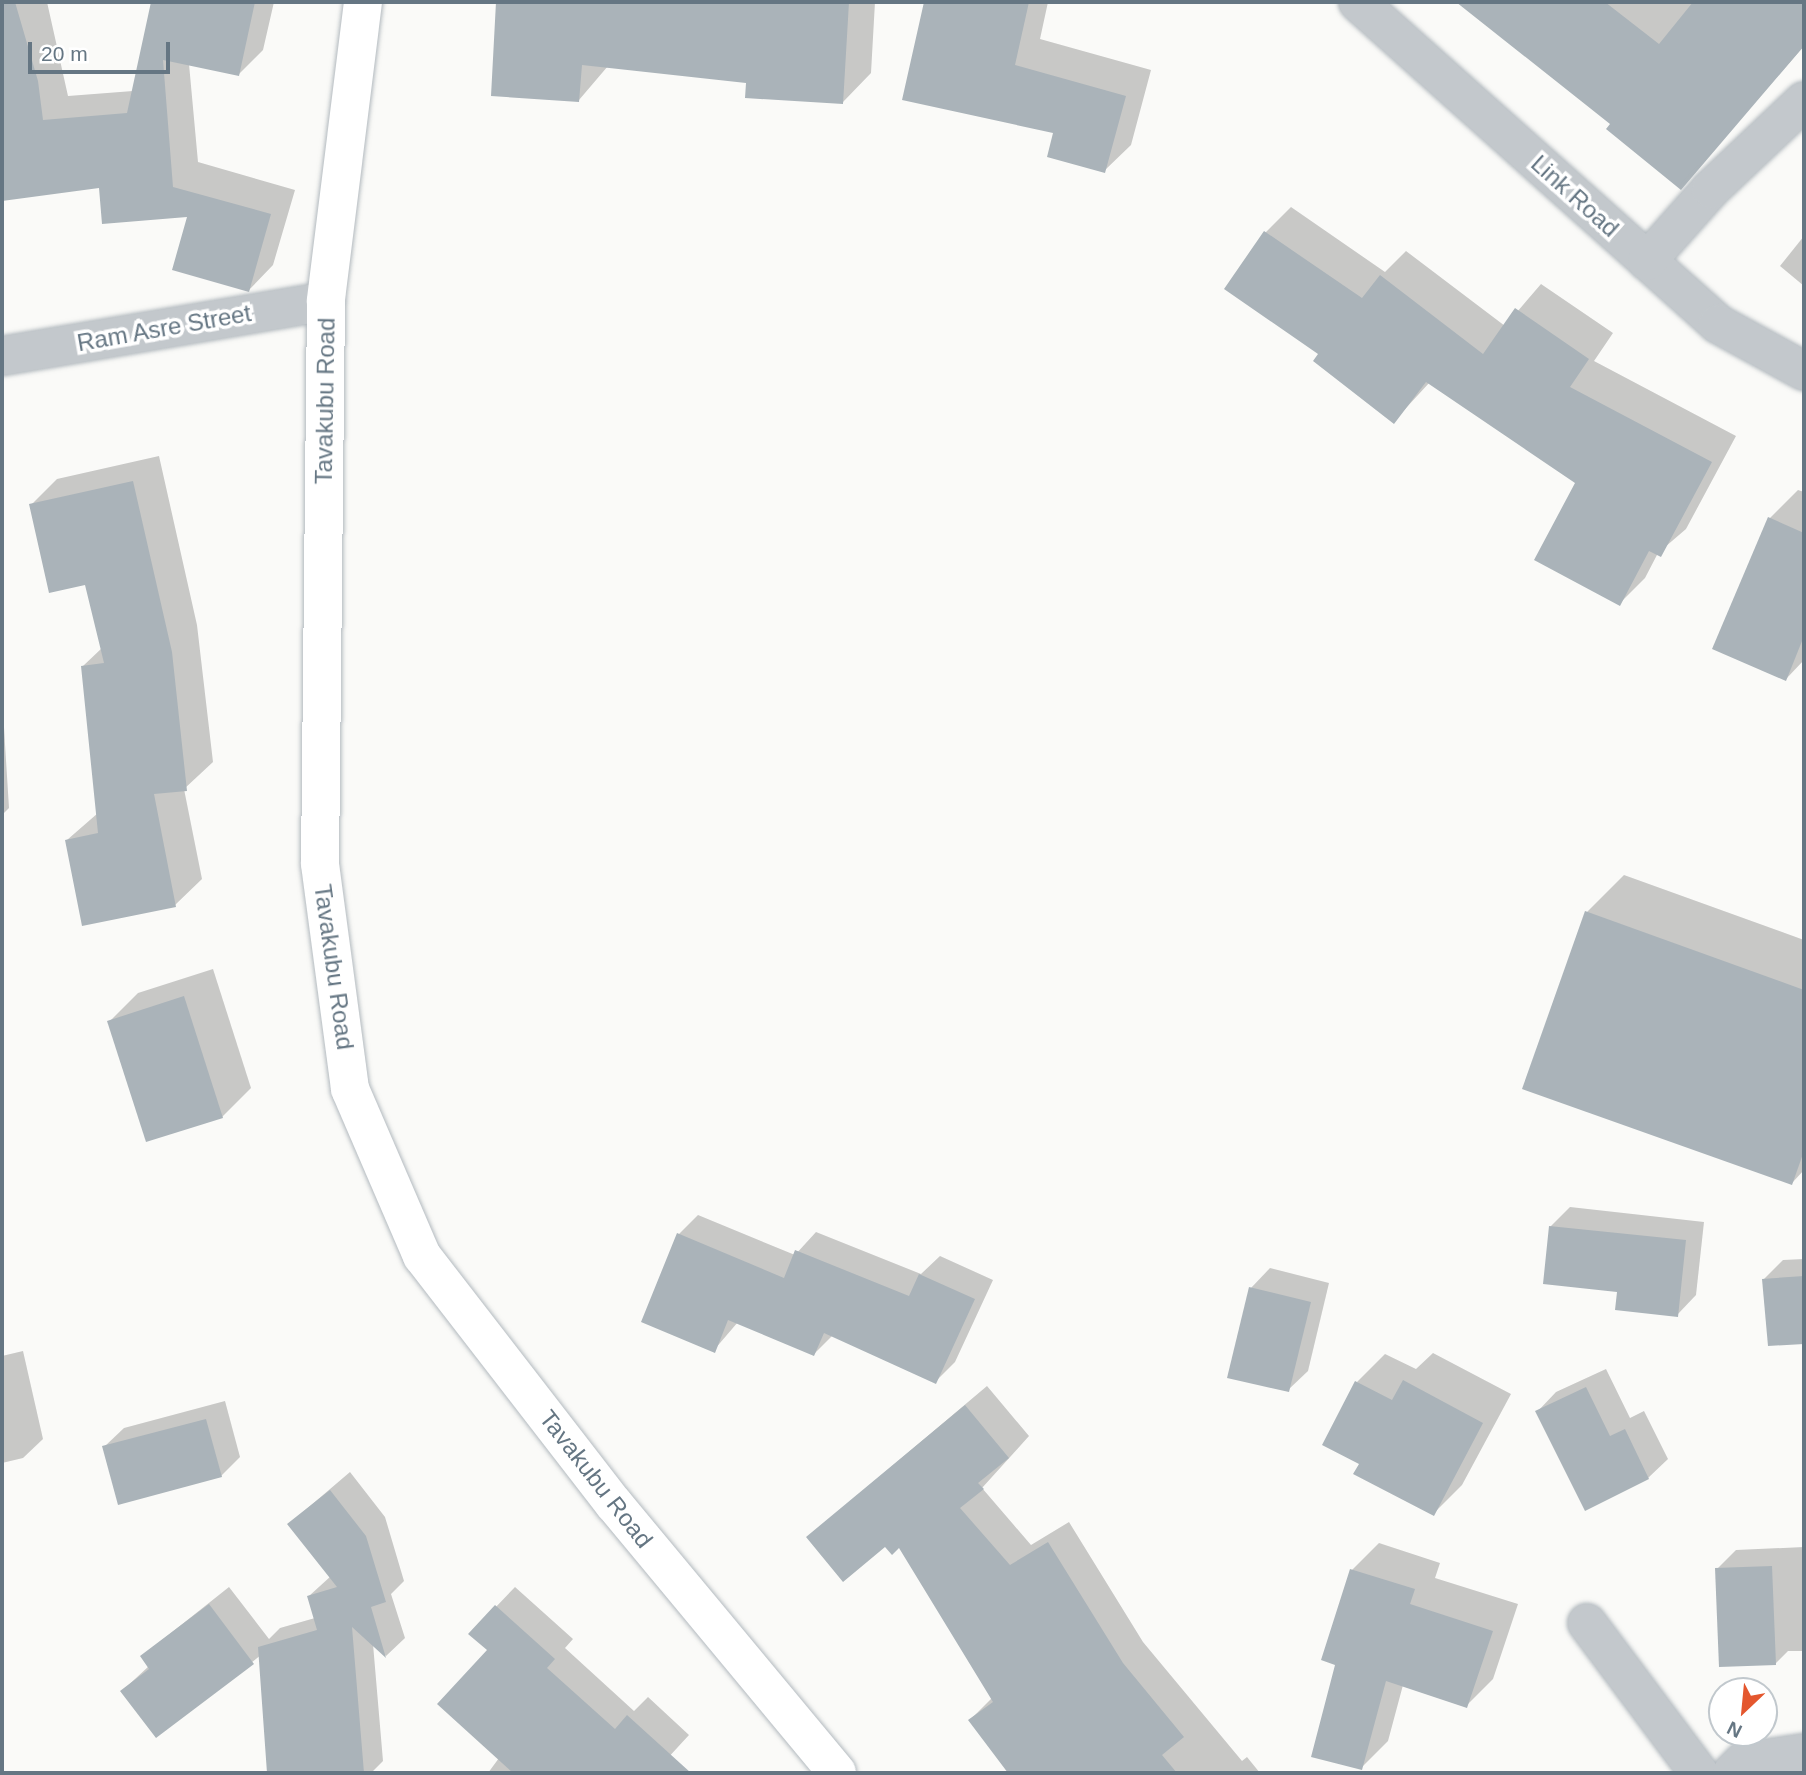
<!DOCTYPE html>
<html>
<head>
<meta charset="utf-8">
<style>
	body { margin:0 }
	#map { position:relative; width:1806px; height:1775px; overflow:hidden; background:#fafaf8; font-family:Helvetica,sans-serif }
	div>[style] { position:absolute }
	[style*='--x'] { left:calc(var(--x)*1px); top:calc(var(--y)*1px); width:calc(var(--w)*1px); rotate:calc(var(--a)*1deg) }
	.shadow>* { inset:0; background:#0003 }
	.building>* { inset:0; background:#aab3b9 }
	.roads { filter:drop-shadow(0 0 2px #b3babf) drop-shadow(0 0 2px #b3babf) }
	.street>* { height:38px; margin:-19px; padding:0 19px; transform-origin:19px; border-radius:19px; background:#c3c8cc }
	.secondary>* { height:38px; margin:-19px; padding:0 19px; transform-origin:19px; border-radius:19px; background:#fff }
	span { translate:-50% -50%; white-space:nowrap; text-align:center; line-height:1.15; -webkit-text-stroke:7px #fff; paint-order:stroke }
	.street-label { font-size:24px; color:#657683 }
	.frame { position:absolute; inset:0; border:4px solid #657683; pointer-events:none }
	.north { position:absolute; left:1708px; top:1677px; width:70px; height:70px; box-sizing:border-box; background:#fff; border:2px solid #c1c8cd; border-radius:50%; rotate:206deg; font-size:19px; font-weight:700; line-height:28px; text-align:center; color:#657683 }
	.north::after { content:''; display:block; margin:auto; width:24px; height:32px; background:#e4572e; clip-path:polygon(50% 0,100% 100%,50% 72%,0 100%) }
	.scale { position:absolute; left:28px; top:42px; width:142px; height:32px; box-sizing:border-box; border:4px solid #657683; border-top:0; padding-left:9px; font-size:21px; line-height:24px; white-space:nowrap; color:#657683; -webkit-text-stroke:5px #fff; paint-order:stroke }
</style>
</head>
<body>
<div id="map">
	<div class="shadow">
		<i style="clip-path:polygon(2px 2px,47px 2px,68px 96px,133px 91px,152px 2px,274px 2px,263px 50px,239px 74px,189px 64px,198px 162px,295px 190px,273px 265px,249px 290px,190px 215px,100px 186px,2px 199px)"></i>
		<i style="clip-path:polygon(498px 2px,875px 2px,871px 73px,843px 102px,747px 81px,608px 66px,579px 100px,493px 95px)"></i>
		<i style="clip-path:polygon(926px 2px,1048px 2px,1040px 39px,1151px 70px,1131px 145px,1104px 171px,1055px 132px,905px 99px)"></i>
		<i style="clip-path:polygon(1473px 2px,1804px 2px,1804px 46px,1681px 187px,1612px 124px,1468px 9px)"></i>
		<i style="clip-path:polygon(1291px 207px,1385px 272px,1406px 251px,1505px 326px,1541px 284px,1613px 333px,1594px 361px,1736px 436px,1686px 529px,1658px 553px,1645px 578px,1619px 604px,1577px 482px,1430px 382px,1394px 421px,1321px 354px,1227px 288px,1266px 232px)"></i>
		<i style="clip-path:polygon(1804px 236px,1804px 286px,1780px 266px)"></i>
		<i style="clip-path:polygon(159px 456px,197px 625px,213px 762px,184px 789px,202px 879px,175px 905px,67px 840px,98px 813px,83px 666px,102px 648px,86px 583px,31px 505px,57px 479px)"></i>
		<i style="clip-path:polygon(1798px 490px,1804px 492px,1804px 660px,1786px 679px,1770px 518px)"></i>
		<i style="clip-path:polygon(2px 695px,9px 808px,2px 815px)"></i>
		<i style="clip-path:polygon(1624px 875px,1804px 940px,1804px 1170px,1792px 1183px,1587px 912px)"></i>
		<i style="clip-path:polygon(213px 969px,251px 1088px,222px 1117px,109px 1022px,138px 993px)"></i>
		<i style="clip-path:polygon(1570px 1207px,1704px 1222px,1696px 1295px,1677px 1315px,1619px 1291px,1550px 1227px)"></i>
		<i style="clip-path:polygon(698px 1215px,795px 1255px,816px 1232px,921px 1274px,940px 1256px,993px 1280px,955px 1362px,935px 1382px,833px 1335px,814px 1354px,738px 1322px,714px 1350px,679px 1234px)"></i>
		<i style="clip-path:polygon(1804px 1259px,1804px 1342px,1769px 1345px,1764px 1279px,1783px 1260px)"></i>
		<i style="clip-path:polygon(1270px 1268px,1329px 1283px,1308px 1371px,1288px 1390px,1251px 1288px)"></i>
		<i style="clip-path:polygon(23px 1351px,43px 1439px,23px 1458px,2px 1463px,2px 1356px)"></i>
		<i style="clip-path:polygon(1433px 1353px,1511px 1394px,1462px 1485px,1433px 1514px,1357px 1382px,1385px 1354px,1416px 1369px)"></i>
		<i style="clip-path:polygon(1606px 1369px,1630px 1418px,1644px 1411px,1668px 1459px,1648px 1478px,1537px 1412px,1556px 1392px)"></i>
		<i style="clip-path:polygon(987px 1386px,1029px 1436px,982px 1488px,1031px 1545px,1069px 1522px,1143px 1642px,1242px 1761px,1247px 1757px,1260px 1773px,1010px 1773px,970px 1720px,992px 1698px,900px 1546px,808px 1537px)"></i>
		<i style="clip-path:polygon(225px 1401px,240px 1457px,221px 1476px,104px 1447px,124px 1428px)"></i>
		<i style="clip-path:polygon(350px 1472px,385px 1517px,404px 1581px,391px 1594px,405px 1638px,386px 1656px,373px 1644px,383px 1761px,371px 1773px,269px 1773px,261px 1655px,157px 1736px,122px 1691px,149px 1666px,142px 1656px,229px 1587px,269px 1639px,280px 1628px,315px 1618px,309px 1596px,331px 1576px,289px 1524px)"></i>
		<i style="clip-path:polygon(1379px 1543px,1440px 1563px,1435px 1578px,1518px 1604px,1493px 1679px,1466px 1706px,1403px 1685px,1388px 1741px,1361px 1768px,1337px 1664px,1323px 1659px,1352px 1570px)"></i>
		<i style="clip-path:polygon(1804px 1547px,1804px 1651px,1788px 1651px,1775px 1664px,1717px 1569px,1736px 1550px)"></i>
		<i style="clip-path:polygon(515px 1587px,573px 1639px,565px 1648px,634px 1711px,648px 1697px,689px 1735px,654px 1773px,488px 1773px,499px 1758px,489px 1650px,471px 1633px)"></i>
	</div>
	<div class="building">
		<i style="clip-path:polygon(2px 2px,15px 2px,38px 81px,43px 120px,127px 113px,151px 2px,255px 2px,239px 76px,163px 60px,173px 187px,271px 214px,249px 292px,172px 270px,187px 217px,102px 224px,99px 188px,2px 201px)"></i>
		<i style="clip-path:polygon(496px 2px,849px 2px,843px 104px,745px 98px,746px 83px,582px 65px,579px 102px,491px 96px)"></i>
		<i style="clip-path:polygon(924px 2px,1029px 2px,1015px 65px,1126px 96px,1105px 173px,1047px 157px,1053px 133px,902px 100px)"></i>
		<i style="clip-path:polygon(1456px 2px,1605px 2px,1659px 44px,1693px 2px,1804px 2px,1804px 46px,1681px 190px,1606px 129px,1610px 124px)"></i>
		<i style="clip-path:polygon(1264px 231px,1362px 298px,1380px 275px,1483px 354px,1515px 308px,1589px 359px,1570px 387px,1712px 462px,1661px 557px,1649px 551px,1620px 606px,1534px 560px,1575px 483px,1426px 382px,1394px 424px,1313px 361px,1318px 354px,1224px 289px)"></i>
		<i style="clip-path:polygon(133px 481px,172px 652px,187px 791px,154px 794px,176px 907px,82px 926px,65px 840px,98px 833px,81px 666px,104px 663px,85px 585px,49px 593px,29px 504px)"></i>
		<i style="clip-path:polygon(1768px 517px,1804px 533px,1804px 636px,1786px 681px,1712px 649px)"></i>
		<i style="clip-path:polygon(1585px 911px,1804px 990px,1804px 1151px,1792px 1185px,1522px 1089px)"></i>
		<i style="clip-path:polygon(184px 996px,223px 1118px,146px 1142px,107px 1021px)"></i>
		<i style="clip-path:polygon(1549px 1226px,1686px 1240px,1678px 1317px,1615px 1310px,1617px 1292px,1543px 1284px)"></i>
		<i style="clip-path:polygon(677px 1233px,784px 1278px,795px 1250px,909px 1296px,919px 1274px,975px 1299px,936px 1384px,824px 1333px,814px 1356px,728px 1320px,715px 1353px,641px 1322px)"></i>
		<i style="clip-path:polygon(1804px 1276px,1804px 1344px,1768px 1346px,1762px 1279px)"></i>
		<i style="clip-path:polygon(1249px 1287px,1311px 1302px,1289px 1392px,1227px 1378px)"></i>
		<i style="clip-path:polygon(1403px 1380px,1483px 1423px,1434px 1516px,1353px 1474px,1359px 1464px,1322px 1445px,1355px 1381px,1392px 1400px)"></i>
		<i style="clip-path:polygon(1586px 1387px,1610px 1436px,1625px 1429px,1649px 1479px,1585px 1511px,1535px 1411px)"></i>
		<i style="clip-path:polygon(965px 1405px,1009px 1458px,978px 1483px,984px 1489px,960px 1508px,1010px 1565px,1048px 1542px,1123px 1663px,1184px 1737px,1162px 1755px,1177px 1773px,1008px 1773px,968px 1720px,993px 1702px,899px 1548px,892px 1555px,885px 1547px,843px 1582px,806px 1537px)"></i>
		<i style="clip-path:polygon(206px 1419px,222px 1477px,118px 1505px,102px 1446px)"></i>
		<i style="clip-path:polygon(330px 1490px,366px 1536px,386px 1602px,371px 1607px,386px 1658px,352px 1627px,364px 1773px,267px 1773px,258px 1647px,317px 1630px,307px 1596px,337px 1587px,287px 1524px)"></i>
		<i style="clip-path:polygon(1772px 1566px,1776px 1665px,1719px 1667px,1715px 1568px)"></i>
		<i style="clip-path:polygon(1350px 1569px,1415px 1589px,1410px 1604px,1493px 1631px,1467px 1708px,1386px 1681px,1362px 1770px,1311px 1757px,1335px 1665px,1321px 1660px)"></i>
		<i style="clip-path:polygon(209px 1604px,254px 1664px,156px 1738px,120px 1691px,149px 1669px,140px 1656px)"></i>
		<i style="clip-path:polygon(495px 1605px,555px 1659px,547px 1668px,615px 1729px,627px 1715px,691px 1773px,513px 1773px,437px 1704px,487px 1650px,468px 1634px)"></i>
	</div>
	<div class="roads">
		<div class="street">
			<i style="--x:1358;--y:2;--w:483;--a:41.8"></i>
			<i style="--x:1718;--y:324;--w:98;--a:28.7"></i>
			<i style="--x:1647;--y:261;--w:96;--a:-48.4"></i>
			<i style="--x:1711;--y:189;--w:128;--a:-43.4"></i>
			<i style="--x:2;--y:356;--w:329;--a:-9.6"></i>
			<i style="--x:1587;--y:1623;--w:187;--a:53.3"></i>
			<i style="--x:1732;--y:1773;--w:16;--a:-45"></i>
			<i style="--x:1743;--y:1762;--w:62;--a:-8.4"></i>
		</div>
		<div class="secondary">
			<i style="--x:363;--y:2;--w:301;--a:97.1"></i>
			<i style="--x:326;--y:301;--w:563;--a:90.61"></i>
			<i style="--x:320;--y:864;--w:227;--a:82.4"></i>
			<i style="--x:350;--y:1089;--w:182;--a:66.7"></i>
			<i style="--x:422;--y:1256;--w:314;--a:52.3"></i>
			<i style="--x:614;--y:1504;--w:349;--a:50.3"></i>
		</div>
	</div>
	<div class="street-label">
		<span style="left:1575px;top:196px;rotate:42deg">Link Road</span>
		<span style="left:164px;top:328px;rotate:-10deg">Ram Asre Street</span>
		<span style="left:325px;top:401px;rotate:-89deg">Tavakubu Road</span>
		<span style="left:334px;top:967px;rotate:82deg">Tavakubu Road</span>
		<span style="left:596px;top:1479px;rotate:52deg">Tavakubu Road</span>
	</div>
	<div class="frame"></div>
	<div class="north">N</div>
	<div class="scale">20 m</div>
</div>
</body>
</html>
